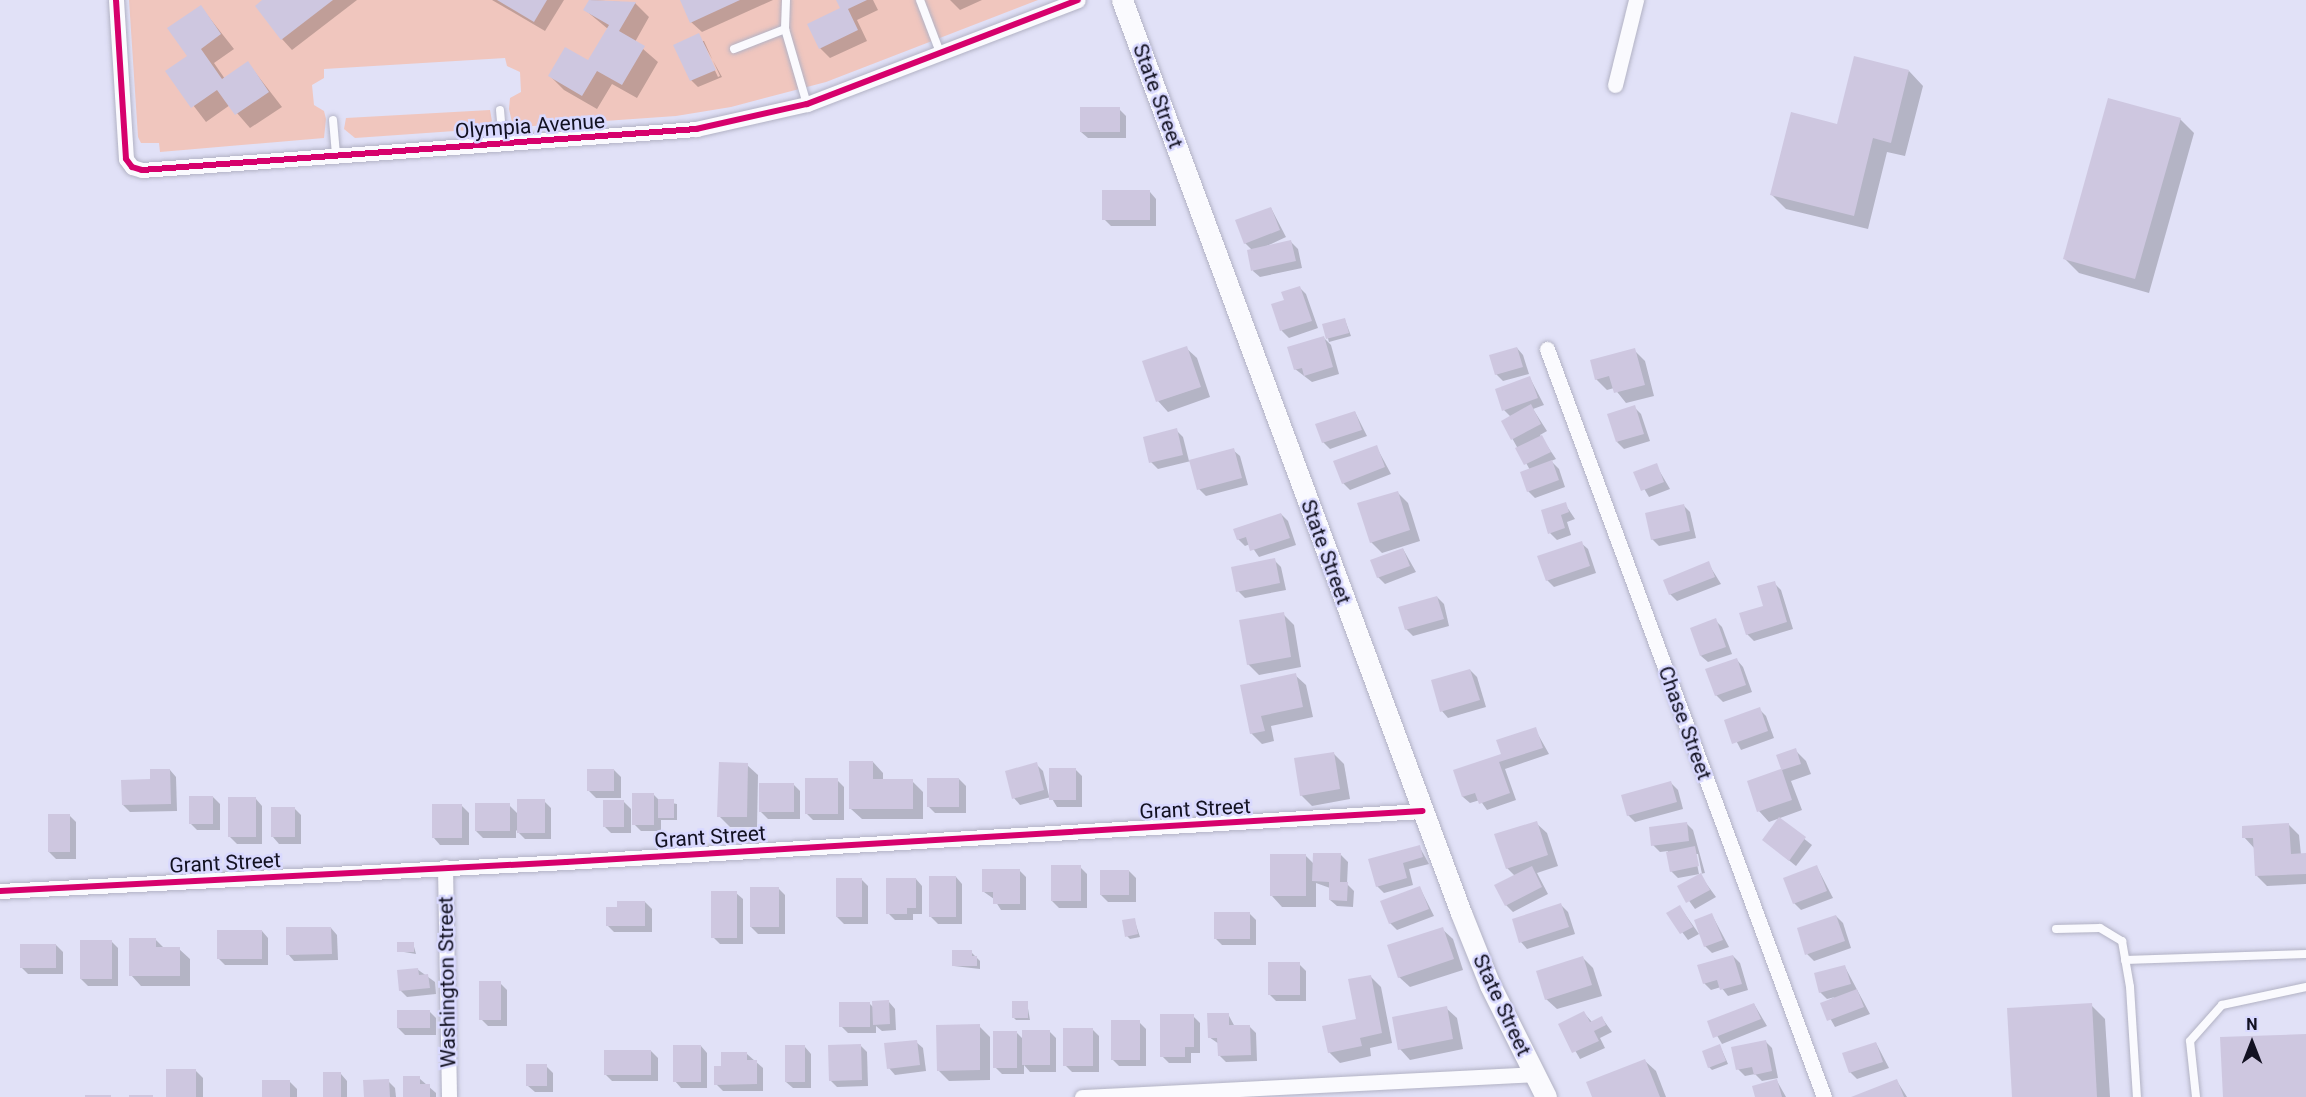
<!DOCTYPE html>
<html>
<head>
<meta charset="utf-8">
<style>
	body { margin:0 }
	#map { position:relative; width:2306px; height:1097px; overflow:hidden; background:#e1e1f7; font-family:Roboto,sans-serif }
	div>[style] { position:absolute }
	[style*='--x'] { left:calc(var(--x)*1px); top:calc(var(--y)*1px); width:calc(var(--w)*1px); rotate:calc(var(--a)*1deg) }
	.green>* { inset:0; background:#f0c6be }
	.shadow>* { inset:0; background:#0003 }
	.building>* { inset:0; background:#cec7e0 }
	.roads { filter:drop-shadow(0 0 2px #b2b2c4) drop-shadow(0 0 2px #b2b2c4) }
	.service>* { height:8px; margin:-4px; padding:0 4px; transform-origin:4px; border-radius:4px; background:#fafafe }
	.minor>* { height:15px; margin:-7.5px; padding:0 7.5px; transform-origin:7.5px; border-radius:7.5px; background:#fafafe }
	.secondary>* { height:21px; margin:-10.5px; padding:0 10.5px; transform-origin:10.5px; border-radius:10.5px; background:#fafafe }
	.cycleway>* { height:6px; margin:-3px; padding:0 3px; transform-origin:3px; border-radius:3px; background:#d6006c }
	span { translate:-50% -50%; white-space:nowrap; text-align:center; line-height:1.15; -webkit-text-stroke:5px #d9d9ff; paint-order:stroke }
	.street-label { font-size:21px; color:#121121 }
	.north { position:absolute; left:2222px; top:1013px; width:60px; height:60px; -webkit-text-stroke:4px #d9d9ff; paint-order:stroke; rotate:0deg; font-size:16px; font-weight:700; line-height:24px; text-align:center; color:#121121 }
	.north::after { content:''; display:block; margin:auto; width:21px; height:27px; background:#121121; clip-path:polygon(50% 0,100% 100%,50% 72%,0 100%) }
</style>
</head>
<body>
<div id="map">
	<div class="green">
		<i style="clip-path:polygon(129px 0,1038px 0,826px 82px,731px 107px,676px 116px,519px 127px,512px 122px,509px 109px,510px 98px,521px 92px,520px 72px,507px 66px,505px 58px,324px 69px,324px 78px,312px 85px,314px 105px,324px 111px,326px 119px,324px 138px,160px 152px,159px 143px,141px 143px,138px 137px)"></i>
		<i style="clip-path:polygon(490px 110px,492px 121px,483px 129px,355px 138px,344px 129px,346px 118px)"></i>
	</div>
	<div class="shadow">
		<i style="clip-path:polygon(265px 0,357px 0,292px 50px,282px 39px)"></i>
		<i style="clip-path:polygon(492px 0,564px 0,545px 31px)"></i>
		<i style="clip-path:polygon(591px 0,635px 3px,649px 17px,635px 42px,658px 62px,637px 98px,612px 84px,597px 109px,564px 90px,550px 76px,588px 62px,608px 29px,585px 10px)"></i>
		<i style="clip-path:polygon(681px 0,773px 0,702px 32px,691px 22px)"></i>
		<i style="clip-path:polygon(837px 0,873px 0,878px 10px,857px 20px,867px 41px,830px 58px,820px 48px,842px 9px)"></i>
		<i style="clip-path:polygon(950px 0,982px 0,960px 10px)"></i>
		<i style="clip-path:polygon(201px 7px,234px 49px,214px 63px,225px 79px,248px 63px,282px 107px,250px 128px,230px 105px,206px 122px,167px 71px,189px 56px)"></i>
		<i style="clip-path:polygon(evenodd,699px 35px,722px 77px,698px 87px,691px 80px,699px 35px,701px 41px,704px 41px,720px 76px,718px 77px,701px 41px)"></i>
		<i style="clip-path:polygon(1909px 71px,1923px 86px,1905px 156px,1887px 152px,1868px 229px,1786px 209px,1772px 195px,1839px 125px)"></i>
		<i style="clip-path:polygon(1119px 109px,1126px 116px,1126px 138px,1088px 138px,1081px 132px)"></i>
		<i style="clip-path:polygon(2180px 119px,2194px 133px,2149px 293px,2079px 273px,2065px 259px)"></i>
		<i style="clip-path:polygon(1150px 192px,1156px 199px,1156px 226px,1111px 226px,1104px 219px)"></i>
		<i style="clip-path:polygon(1271px 208px,1286px 237px,1260px 249px,1291px 242px,1298px 249px,1302px 268px,1260px 277px,1253px 271px,1253px 251px,1245px 243px)"></i>
		<i style="clip-path:polygon(1299px 287px,1306px 294px,1318px 328px,1289px 338px,1282px 331px,1273px 305px,1286px 301px)"></i>
		<i style="clip-path:polygon(1345px 320px,1351px 336px,1329px 342px,1324px 325px)"></i>
		<i style="clip-path:polygon(1324px 338px,1331px 345px,1339px 374px,1312px 382px,1295px 369px)"></i>
		<i style="clip-path:polygon(1186px 348px,1197px 358px,1210px 397px,1168px 412px,1158px 401px)"></i>
		<i style="clip-path:polygon(1517px 348px,1523px 355px,1529px 374px,1503px 381px,1496px 374px)"></i>
		<i style="clip-path:polygon(1634px 350px,1645px 361px,1654px 396px,1626px 403px,1614px 388px,1607px 390px,1596px 379px)"></i>
		<i style="clip-path:polygon(1530px 378px,1544px 405px,1533px 409px,1547px 431px,1540px 435px,1556px 459px,1551px 461px,1559px 469px,1565px 487px,1535px 498px,1528px 491px,1530px 470px,1503px 422px,1511px 417px,1504px 410px)"></i>
		<i style="clip-path:polygon(1634px 407px,1641px 414px,1650px 441px,1624px 449px,1617px 442px)"></i>
		<i style="clip-path:polygon(1355px 412px,1367px 436px,1330px 449px,1323px 442px)"></i>
		<i style="clip-path:polygon(1176px 430px,1183px 437px,1189px 461px,1233px 450px,1240px 456px,1248px 485px,1206px 496px,1199px 489px,1191px 461px,1158px 469px,1151px 462px)"></i>
		<i style="clip-path:polygon(1376px 446px,1391px 474px,1350px 490px,1343px 483px)"></i>
		<i style="clip-path:polygon(1656px 465px,1670px 489px,1649px 497px,1635px 473px)"></i>
		<i style="clip-path:polygon(1397px 492px,1408px 503px,1420px 541px,1382px 553px,1371px 542px)"></i>
		<i style="clip-path:polygon(1565px 504px,1575px 519px,1567px 522px,1571px 535px,1557px 540px,1550px 533px)"></i>
		<i style="clip-path:polygon(1683px 505px,1690px 512px,1696px 538px,1659px 546px,1652px 539px)"></i>
		<i style="clip-path:polygon(1281px 514px,1288px 521px,1296px 545px,1259px 557px,1250px 544px,1245px 546px,1238px 539px)"></i>
		<i style="clip-path:polygon(1581px 543px,1588px 549px,1596px 573px,1554px 587px,1547px 580px)"></i>
		<i style="clip-path:polygon(1403px 549px,1416px 572px,1385px 584px,1378px 577px)"></i>
		<i style="clip-path:polygon(1274px 560px,1281px 567px,1286px 590px,1245px 598px,1238px 591px)"></i>
		<i style="clip-path:polygon(1708px 563px,1721px 584px,1677px 601px,1670px 594px)"></i>
		<i style="clip-path:polygon(1774px 583px,1781px 590px,1793px 629px,1754px 641px,1747px 634px,1765px 607px)"></i>
		<i style="clip-path:polygon(1437px 597px,1444px 604px,1449px 626px,1413px 636px,1406px 629px)"></i>
		<i style="clip-path:polygon(1283px 614px,1294px 625px,1301px 667px,1259px 675px,1248px 664px)"></i>
		<i style="clip-path:polygon(1715px 620px,1722px 627px,1732px 654px,1708px 662px,1701px 656px)"></i>
		<i style="clip-path:polygon(1737px 660px,1743px 667px,1752px 692px,1723px 702px,1716px 695px)"></i>
		<i style="clip-path:polygon(1470px 670px,1477px 677px,1486px 707px,1448px 718px,1442px 711px)"></i>
		<i style="clip-path:polygon(1295px 675px,1306px 685px,1313px 717px,1271px 726px,1274px 741px,1262px 744px,1251px 733px,1241px 686px)"></i>
		<i style="clip-path:polygon(1759px 709px,1766px 716px,1774px 738px,1741px 750px,1726px 721px)"></i>
		<i style="clip-path:polygon(1535px 729px,1549px 754px,1505px 769px,1516px 800px,1487px 810px,1480px 800px,1470px 803px,1463px 797px,1455px 771px,1503px 755px)"></i>
		<i style="clip-path:polygon(1795px 750px,1806px 761px,1811px 774px,1791px 781px,1802px 810px,1769px 822px,1759px 811px,1748px 782px,1783px 769px)"></i>
		<i style="clip-path:polygon(1333px 753px,1344px 764px,1350px 799px,1312px 806px,1301px 795px)"></i>
		<i style="clip-path:polygon(873px 762px,883px 773px,883px 781px,912px 781px,923px 792px,923px 819px,862px 819px,851px 809px)"></i>
		<i style="clip-path:polygon(1036px 764px,1043px 771px,1049px 796px,1075px 769px,1082px 776px,1082px 807px,1057px 807px,1051px 797px,1020px 805px,1014px 798px)"></i>
		<i style="clip-path:polygon(747px 765px,758px 775px,757px 827px,730px 827px,719px 816px)"></i>
		<i style="clip-path:polygon(170px 770px,176px 777px,177px 811px,130px 812px,123px 805px)"></i>
		<i style="clip-path:polygon(614px 770px,621px 777px,621px 798px,596px 798px,589px 791px)"></i>
		<i style="clip-path:polygon(959px 779px,966px 786px,966px 813px,935px 813px,928px 806px)"></i>
		<i style="clip-path:polygon(837px 780px,844px 787px,844px 820px,813px 820px,806px 813px)"></i>
		<i style="clip-path:polygon(1671px 783px,1678px 790px,1683px 809px,1635px 822px,1628px 815px)"></i>
		<i style="clip-path:polygon(793px 784px,800px 791px,800px 819px,768px 819px,761px 812px)"></i>
		<i style="clip-path:polygon(654px 795px,660px 801px,677px 804px,677px 820px,661px 820px,661px 831px,641px 831px,634px 824px)"></i>
		<i style="clip-path:polygon(213px 797px,220px 804px,220px 830px,197px 830px,190px 823px)"></i>
		<i style="clip-path:polygon(256px 799px,262px 806px,262px 844px,237px 844px,230px 837px)"></i>
		<i style="clip-path:polygon(544px 801px,551px 808px,551px 839px,525px 839px,516px 830px,516px 838px,483px 838px,476px 831px,509px 805px,518px 814px)"></i>
		<i style="clip-path:polygon(624px 802px,631px 809px,631px 833px,611px 833px,604px 826px)"></i>
		<i style="clip-path:polygon(462px 806px,469px 813px,469px 845px,440px 845px,434px 838px)"></i>
		<i style="clip-path:polygon(294px 808px,301px 815px,301px 844px,279px 844px,273px 837px)"></i>
		<i style="clip-path:polygon(69px 815px,76px 822px,76px 859px,56px 859px,49px 852px)"></i>
		<i style="clip-path:polygon(1779px 819px,1812px 845px,1796px 866px,1764px 840px)"></i>
		<i style="clip-path:polygon(1536px 823px,1547px 833px,1558px 866px,1537px 873px,1548px 894px,1513px 912px,1506px 905px,1515px 876px,1507px 868px)"></i>
		<i style="clip-path:polygon(evenodd,1686px 823px,1693px 830px,1705px 873px,1678px 878px,1671px 871px,1668px 851px,1660px 852px,1653px 845px,1686px 823px,1695px 854px,1698px 854px,1702px 874px,1699px 874px,1695px 854px)"></i>
		<i style="clip-path:polygon(2289px 825px,2299px 835px,2301px 855px,2306px 855px,2306px 884px,2267px 886px,2257px 876px,2255px 849px,2244px 837px)"></i>
		<i style="clip-path:polygon(1419px 846px,1429px 864px,1409px 869px,1413px 885px,1384px 893px,1377px 886px)"></i>
		<i style="clip-path:polygon(1305px 855px,1314px 864px,1341px 855px,1348px 862px,1347px 884px,1354px 891px,1353px 907px,1337px 906px,1330px 900px,1330px 888px,1316px 883px,1316px 907px,1282px 907px,1272px 896px)"></i>
		<i style="clip-path:polygon(1080px 867px,1087px 874px,1087px 908px,1059px 908px,1052px 901px)"></i>
		<i style="clip-path:polygon(1817px 867px,1833px 898px,1801px 910px,1794px 903px)"></i>
		<i style="clip-path:polygon(1019px 870px,1026px 877px,1026px 910px,1001px 910px,994px 899px,984px 892px)"></i>
		<i style="clip-path:polygon(1129px 871px,1136px 878px,1136px 902px,1108px 902px,1101px 895px)"></i>
		<i style="clip-path:polygon(1700px 875px,1716px 897px,1695px 909px,1679px 887px)"></i>
		<i style="clip-path:polygon(956px 877px,962px 884px,962px 924px,938px 924px,931px 917px)"></i>
		<i style="clip-path:polygon(861px 879px,868px 886px,868px 924px,844px 924px,837px 917px)"></i>
		<i style="clip-path:polygon(916px 879px,922px 886px,922px 914px,913px 914px,913px 920px,895px 920px,888px 913px)"></i>
		<i style="clip-path:polygon(778px 888px,785px 895px,785px 934px,758px 934px,751px 927px)"></i>
		<i style="clip-path:polygon(1420px 888px,1434px 916px,1397px 930px,1390px 923px)"></i>
		<i style="clip-path:polygon(736px 893px,743px 899px,743px 944px,720px 944px,713px 937px)"></i>
		<i style="clip-path:polygon(645px 902px,652px 909px,652px 932px,614px 932px,607px 925px,618px 908px)"></i>
		<i style="clip-path:polygon(1561px 905px,1568px 912px,1575px 934px,1527px 949px,1521px 942px)"></i>
		<i style="clip-path:polygon(1680px 907px,1699px 934px,1688px 940px,1668px 913px)"></i>
		<i style="clip-path:polygon(1249px 913px,1256px 920px,1256px 945px,1222px 945px,1215px 938px)"></i>
		<i style="clip-path:polygon(1712px 915px,1729px 947px,1712px 953px,1705px 946px)"></i>
		<i style="clip-path:polygon(1836px 916px,1843px 923px,1851px 948px,1814px 961px,1807px 954px)"></i>
		<i style="clip-path:polygon(1134px 919px,1140px 937px,1130px 939px,1127px 936px)"></i>
		<i style="clip-path:polygon(331px 928px,337px 935px,338px 960px,294px 961px,288px 954px)"></i>
		<i style="clip-path:polygon(1442px 929px,1453px 939px,1463px 970px,1410px 987px,1399px 977px)"></i>
		<i style="clip-path:polygon(262px 931px,268px 938px,268px 965px,225px 965px,218px 958px)"></i>
		<i style="clip-path:polygon(155px 939px,165px 949px,179px 949px,190px 959px,190px 986px,141px 986px,131px 975px)"></i>
		<i style="clip-path:polygon(111px 941px,118px 948px,118px 986px,88px 986px,81px 979px)"></i>
		<i style="clip-path:polygon(413px 943px,416px 954px,398px 951px)"></i>
		<i style="clip-path:polygon(56px 945px,63px 952px,63px 974px,28px 974px,21px 967px)"></i>
		<i style="clip-path:polygon(971px 952px,980px 961px,980px 969px,954px 966px)"></i>
		<i style="clip-path:polygon(1733px 956px,1740px 963px,1748px 990px,1728px 996px,1721px 987px,1711px 990px,1704px 983px)"></i>
		<i style="clip-path:polygon(1583px 958px,1593px 968px,1602px 996px,1557px 1009px,1546px 999px)"></i>
		<i style="clip-path:polygon(1299px 964px,1306px 971px,1306px 1001px,1276px 1001px,1269px 994px)"></i>
		<i style="clip-path:polygon(1845px 967px,1870px 1014px,1835px 1027px,1822px 1004px,1835px 997px,1827px 999px,1820px 992px)"></i>
		<i style="clip-path:polygon(417px 969px,435px 982px,436px 994px,407px 997px,400px 990px)"></i>
		<i style="clip-path:polygon(1370px 976px,1381px 987px,1392px 1043px,1370px 1048px,1371px 1056px,1340px 1063px,1329px 1052px,1358px 1020px)"></i>
		<i style="clip-path:polygon(500px 983px,507px 990px,507px 1026px,488px 1026px,481px 1019px)"></i>
		<i style="clip-path:polygon(889px 1002px,895px 1009px,896px 1030px,882px 1031px,876px 1026px,876px 1033px,848px 1033px,841px 1026px,869px 1003px,874px 1008px)"></i>
		<i style="clip-path:polygon(1027px 1003px,1030px 1020px,1016px 1020px,1013px 1017px)"></i>
		<i style="clip-path:polygon(1754px 1004px,1767px 1026px,1722px 1044px,1709px 1022px)"></i>
		<i style="clip-path:polygon(2091px 1005px,2105px 1019px,2110px 1097px,2013px 1097px)"></i>
		<i style="clip-path:polygon(1446px 1008px,1457px 1018px,1463px 1049px,1410px 1060px,1400px 1049px)"></i>
		<i style="clip-path:polygon(429px 1011px,436px 1018px,436px 1035px,405px 1035px,398px 1028px)"></i>
		<i style="clip-path:polygon(1584px 1013px,1592px 1022px,1602px 1018px,1612px 1032px,1600px 1038px,1605px 1048px,1580px 1059px,1560px 1024px)"></i>
		<i style="clip-path:polygon(1228px 1014px,1235px 1027px,1249px 1026px,1256px 1033px,1257px 1061px,1226px 1062px,1219px 1055px,1219px 1044px,1209px 1037px)"></i>
		<i style="clip-path:polygon(1193px 1016px,1200px 1023px,1200px 1053px,1191px 1053px,1191px 1063px,1169px 1063px,1162px 1056px)"></i>
		<i style="clip-path:polygon(1139px 1022px,1146px 1029px,1146px 1066px,1119px 1066px,1112px 1059px)"></i>
		<i style="clip-path:polygon(979px 1026px,990px 1037px,990px 1080px,949px 1081px,938px 1070px)"></i>
		<i style="clip-path:polygon(1092px 1029px,1099px 1036px,1099px 1072px,1072px 1072px,1065px 1065px)"></i>
		<i style="clip-path:polygon(1049px 1031px,1056px 1038px,1056px 1072px,1030px 1072px,1024px 1065px,1024px 1074px,1002px 1074px,995px 1067px,1017px 1033px,1023px 1039px)"></i>
		<i style="clip-path:polygon(1765px 1041px,1772px 1048px,1778px 1078px,1762px 1081px,1755px 1074px,1745px 1076px,1738px 1069px)"></i>
		<i style="clip-path:polygon(916px 1042px,923px 1048px,926px 1071px,895px 1075px,889px 1068px)"></i>
		<i style="clip-path:polygon(1876px 1043px,1889px 1068px,1857px 1079px,1850px 1072px)"></i>
		<i style="clip-path:polygon(860px 1045px,867px 1052px,868px 1086px,837px 1087px,830px 1080px)"></i>
		<i style="clip-path:polygon(701px 1046px,707px 1053px,707px 1088px,681px 1088px,675px 1081px)"></i>
		<i style="clip-path:polygon(1720px 1046px,1728px 1064px,1712px 1070px,1709px 1067px)"></i>
		<i style="clip-path:polygon(805px 1047px,811px 1054px,811px 1088px,793px 1088px,786px 1082px)"></i>
		<i style="clip-path:polygon(651px 1051px,658px 1058px,658px 1081px,612px 1081px,605px 1074px)"></i>
		<i style="clip-path:polygon(747px 1054px,763px 1068px,763px 1091px,723px 1091px,716px 1084px,722px 1068px)"></i>
		<i style="clip-path:polygon(1645px 1061px,1656px 1071px,1666px 1097px,1593px 1097px)"></i>
		<i style="clip-path:polygon(546px 1066px,553px 1073px,553px 1092px,535px 1092px,528px 1086px)"></i>
		<i style="clip-path:polygon(196px 1071px,203px 1078px,203px 1097px,168px 1097px)"></i>
		<i style="clip-path:polygon(341px 1074px,347px 1081px,347px 1097px,324px 1097px)"></i>
		<i style="clip-path:polygon(419px 1078px,436px 1093px,436px 1097px,404px 1097px)"></i>
		<i style="clip-path:polygon(388px 1081px,395px 1088px,396px 1097px,366px 1097px)"></i>
		<i style="clip-path:polygon(1777px 1081px,1786px 1097px,1757px 1097px)"></i>
		<i style="clip-path:polygon(1897px 1081px,1907px 1097px,1857px 1097px)"></i>
		<i style="clip-path:polygon(290px 1082px,297px 1089px,297px 1097px,264px 1097px)"></i>
	</div>
	<div class="building">
		<i style="clip-path:polygon(262px 0,333px 0,281px 40px,255px 6px)"></i>
		<i style="clip-path:polygon(497px 0,547px 0,534px 22px)"></i>
		<i style="clip-path:polygon(589px 0,636px 2px,619px 31px,645px 46px,622px 85px,597px 71px,582px 96px,548px 76px,565px 47px,588px 60px,609px 25px,583px 10px)"></i>
		<i style="clip-path:polygon(680px 0,740px 0,690px 23px)"></i>
		<i style="clip-path:polygon(836px 0,867px 0,848px 9px,858px 30px,819px 49px,807px 24px,840px 8px)"></i>
		<i style="clip-path:polygon(201px 5px,221px 34px,201px 49px,222px 79px,248px 61px,269px 92px,235px 115px,217px 90px,191px 108px,165px 71px,187px 56px,167px 28px)"></i>
		<i style="clip-path:polygon(699px 33px,716px 70px,690px 81px,673px 45px)"></i>
		<i style="clip-path:polygon(1854px 56px,1909px 70px,1891px 143px,1873px 138px,1854px 216px,1770px 195px,1791px 112px,1837px 124px)"></i>
		<i style="clip-path:polygon(2108px 98px,2181px 118px,2135px 279px,2063px 259px)"></i>
		<i style="clip-path:polygon(1080px 107px,1120px 107px,1120px 132px,1080px 132px)"></i>
		<i style="clip-path:polygon(1102px 190px,1150px 190px,1150px 220px,1102px 220px)"></i>
		<i style="clip-path:polygon(1271px 207px,1280px 230px,1244px 244px,1235px 220px)"></i>
		<i style="clip-path:polygon(1291px 240px,1296px 261px,1251px 271px,1247px 250px)"></i>
		<i style="clip-path:polygon(1300px 286px,1312px 321px,1280px 331px,1271px 304px,1284px 300px,1281px 292px)"></i>
		<i style="clip-path:polygon(1345px 318px,1349px 333px,1326px 339px,1322px 324px)"></i>
		<i style="clip-path:polygon(1324px 336px,1333px 367px,1304px 376px,1302px 368px,1294px 370px,1287px 347px)"></i>
		<i style="clip-path:polygon(1187px 346px,1201px 387px,1156px 402px,1142px 361px)"></i>
		<i style="clip-path:polygon(1517px 347px,1523px 367px,1495px 375px,1489px 355px)"></i>
		<i style="clip-path:polygon(1635px 348px,1645px 385px,1614px 393px,1609px 376px,1595px 380px,1590px 360px)"></i>
		<i style="clip-path:polygon(1530px 376px,1538px 398px,1502px 411px,1495px 389px)"></i>
		<i style="clip-path:polygon(1531px 404px,1541px 424px,1511px 440px,1501px 421px)"></i>
		<i style="clip-path:polygon(1635px 405px,1644px 434px,1616px 442px,1607px 414px)"></i>
		<i style="clip-path:polygon(1355px 411px,1362px 430px,1322px 443px,1315px 424px)"></i>
		<i style="clip-path:polygon(1177px 428px,1183px 455px,1149px 463px,1143px 437px)"></i>
		<i style="clip-path:polygon(1542px 435px,1551px 452px,1524px 465px,1515px 448px)"></i>
		<i style="clip-path:polygon(1377px 445px,1385px 467px,1342px 484px,1333px 461px)"></i>
		<i style="clip-path:polygon(1234px 448px,1242px 478px,1197px 490px,1189px 460px)"></i>
		<i style="clip-path:polygon(1552px 460px,1559px 480px,1527px 492px,1520px 472px)"></i>
		<i style="clip-path:polygon(1657px 463px,1664px 482px,1641px 491px,1633px 472px)"></i>
		<i style="clip-path:polygon(1398px 491px,1410px 530px,1370px 543px,1357px 503px)"></i>
		<i style="clip-path:polygon(1566px 502px,1569px 512px,1561px 515px,1565px 528px,1548px 534px,1541px 510px)"></i>
		<i style="clip-path:polygon(1684px 504px,1690px 531px,1651px 540px,1645px 513px)"></i>
		<i style="clip-path:polygon(1281px 513px,1290px 538px,1250px 551px,1246px 537px,1237px 540px,1233px 529px)"></i>
		<i style="clip-path:polygon(1582px 541px,1590px 566px,1546px 581px,1537px 556px)"></i>
		<i style="clip-path:polygon(1403px 548px,1410px 566px,1377px 578px,1370px 560px)"></i>
		<i style="clip-path:polygon(1275px 558px,1280px 583px,1236px 592px,1231px 567px)"></i>
		<i style="clip-path:polygon(1709px 561px,1715px 577px,1669px 595px,1663px 580px)"></i>
		<i style="clip-path:polygon(1775px 581px,1787px 622px,1746px 635px,1739px 613px,1763px 606px,1757px 586px)"></i>
		<i style="clip-path:polygon(1437px 596px,1444px 619px,1405px 630px,1398px 607px)"></i>
		<i style="clip-path:polygon(1284px 612px,1291px 657px,1247px 665px,1239px 620px)"></i>
		<i style="clip-path:polygon(1716px 618px,1726px 647px,1700px 656px,1690px 628px)"></i>
		<i style="clip-path:polygon(1737px 658px,1746px 685px,1715px 696px,1705px 669px)"></i>
		<i style="clip-path:polygon(1470px 669px,1480px 700px,1440px 712px,1431px 680px)"></i>
		<i style="clip-path:polygon(1296px 673px,1303px 707px,1261px 716px,1265px 731px,1250px 734px,1240px 685px)"></i>
		<i style="clip-path:polygon(1760px 707px,1768px 731px,1732px 744px,1724px 720px)"></i>
		<i style="clip-path:polygon(1536px 727px,1543px 748px,1499px 762px,1510px 793px,1479px 804px,1475px 793px,1462px 797px,1453px 770px,1501px 754px,1496px 740px)"></i>
		<i style="clip-path:polygon(1796px 748px,1801px 764px,1782px 770px,1792px 800px,1757px 812px,1747px 781px,1781px 769px,1776px 755px)"></i>
		<i style="clip-path:polygon(1334px 752px,1340px 789px,1300px 796px,1294px 758px)"></i>
		<i style="clip-path:polygon(849px 761px,873px 761px,873px 779px,913px 779px,913px 809px,849px 809px)"></i>
		<i style="clip-path:polygon(719px 762px,748px 763px,747px 817px,717px 817px)"></i>
		<i style="clip-path:polygon(1037px 762px,1044px 790px,1012px 799px,1005px 771px)"></i>
		<i style="clip-path:polygon(1049px 768px,1076px 768px,1076px 800px,1049px 800px)"></i>
		<i style="clip-path:polygon(150px 769px,170px 769px,171px 804px,122px 805px,121px 780px,150px 779px)"></i>
		<i style="clip-path:polygon(587px 769px,614px 769px,614px 791px,587px 791px)"></i>
		<i style="clip-path:polygon(805px 778px,838px 778px,838px 814px,805px 814px)"></i>
		<i style="clip-path:polygon(927px 778px,959px 778px,959px 807px,927px 807px)"></i>
		<i style="clip-path:polygon(1671px 781px,1677px 802px,1627px 816px,1621px 795px)"></i>
		<i style="clip-path:polygon(759px 783px,794px 783px,794px 812px,759px 812px)"></i>
		<i style="clip-path:polygon(632px 793px,654px 793px,654px 825px,632px 825px)"></i>
		<i style="clip-path:polygon(189px 796px,213px 796px,213px 824px,189px 824px)"></i>
		<i style="clip-path:polygon(228px 797px,256px 797px,256px 837px,228px 837px)"></i>
		<i style="clip-path:polygon(517px 799px,545px 799px,545px 833px,517px 833px)"></i>
		<i style="clip-path:polygon(658px 799px,674px 799px,674px 818px,658px 818px)"></i>
		<i style="clip-path:polygon(603px 800px,624px 800px,624px 827px,603px 827px)"></i>
		<i style="clip-path:polygon(475px 803px,510px 803px,510px 831px,475px 831px)"></i>
		<i style="clip-path:polygon(432px 804px,462px 804px,462px 838px,432px 838px)"></i>
		<i style="clip-path:polygon(271px 807px,295px 807px,295px 837px,271px 837px)"></i>
		<i style="clip-path:polygon(48px 814px,70px 814px,70px 852px,48px 852px)"></i>
		<i style="clip-path:polygon(1779px 817px,1806px 837px,1789px 861px,1762px 840px)"></i>
		<i style="clip-path:polygon(1537px 821px,1548px 855px,1506px 869px,1494px 834px)"></i>
		<i style="clip-path:polygon(1687px 822px,1689px 841px,1651px 846px,1649px 827px)"></i>
		<i style="clip-path:polygon(2289px 823px,2291px 854px,2306px 853px,2306px 874px,2255px 876px,2253px 838px,2242px 838px,2242px 826px)"></i>
		<i style="clip-path:polygon(1420px 845px,1423px 857px,1403px 863px,1407px 878px,1376px 887px,1368px 859px)"></i>
		<i style="clip-path:polygon(1695px 846px,1699px 866px,1670px 872px,1666px 852px)"></i>
		<i style="clip-path:polygon(1313px 853px,1341px 853px,1340px 882px,1348px 882px,1347px 901px,1329px 900px,1329px 882px,1312px 881px)"></i>
		<i style="clip-path:polygon(1270px 854px,1306px 854px,1306px 896px,1270px 896px)"></i>
		<i style="clip-path:polygon(1051px 865px,1081px 865px,1081px 901px,1051px 901px)"></i>
		<i style="clip-path:polygon(1817px 865px,1827px 891px,1793px 904px,1783px 878px)"></i>
		<i style="clip-path:polygon(1532px 866px,1542px 887px,1505px 906px,1494px 885px)"></i>
		<i style="clip-path:polygon(982px 869px,1020px 869px,1020px 904px,993px 904px,993px 892px,982px 892px)"></i>
		<i style="clip-path:polygon(1100px 870px,1129px 870px,1129px 895px,1100px 895px)"></i>
		<i style="clip-path:polygon(1701px 873px,1710px 890px,1686px 903px,1677px 886px)"></i>
		<i style="clip-path:polygon(929px 876px,956px 876px,956px 917px,929px 917px)"></i>
		<i style="clip-path:polygon(836px 878px,862px 878px,862px 917px,836px 917px)"></i>
		<i style="clip-path:polygon(886px 878px,916px 878px,916px 908px,907px 908px,907px 914px,886px 914px)"></i>
		<i style="clip-path:polygon(1420px 886px,1429px 909px,1389px 924px,1380px 901px)"></i>
		<i style="clip-path:polygon(750px 887px,779px 887px,779px 927px,750px 927px)"></i>
		<i style="clip-path:polygon(711px 891px,737px 891px,737px 938px,711px 938px)"></i>
		<i style="clip-path:polygon(617px 901px,645px 901px,645px 926px,606px 926px,606px 907px,617px 907px)"></i>
		<i style="clip-path:polygon(1561px 903px,1569px 927px,1519px 943px,1512px 919px)"></i>
		<i style="clip-path:polygon(1680px 905px,1693px 927px,1680px 934px,1666px 913px)"></i>
		<i style="clip-path:polygon(1214px 912px,1250px 912px,1250px 939px,1214px 939px)"></i>
		<i style="clip-path:polygon(1712px 913px,1723px 940px,1704px 947px,1694px 920px)"></i>
		<i style="clip-path:polygon(1836px 915px,1845px 941px,1805px 955px,1797px 928px)"></i>
		<i style="clip-path:polygon(1135px 918px,1138px 934px,1125px 937px,1122px 920px)"></i>
		<i style="clip-path:polygon(286px 927px,331px 927px,332px 954px,286px 955px)"></i>
		<i style="clip-path:polygon(1443px 927px,1454px 959px,1398px 978px,1387px 945px)"></i>
		<i style="clip-path:polygon(217px 930px,262px 930px,262px 959px,217px 959px)"></i>
		<i style="clip-path:polygon(129px 938px,156px 938px,156px 947px,180px 947px,180px 976px,129px 976px)"></i>
		<i style="clip-path:polygon(80px 940px,112px 940px,112px 979px,80px 979px)"></i>
		<i style="clip-path:polygon(397px 942px,414px 942px,414px 952px,397px 952px)"></i>
		<i style="clip-path:polygon(20px 944px,56px 944px,56px 968px,20px 968px)"></i>
		<i style="clip-path:polygon(952px 950px,972px 950px,972px 956px,977px 956px,977px 966px,952px 966px)"></i>
		<i style="clip-path:polygon(1733px 955px,1742px 984px,1720px 990px,1717px 980px,1703px 984px,1697px 965px)"></i>
		<i style="clip-path:polygon(1583px 956px,1592px 985px,1545px 1000px,1536px 971px)"></i>
		<i style="clip-path:polygon(1268px 962px,1300px 962px,1300px 995px,1268px 995px)"></i>
		<i style="clip-path:polygon(1845px 965px,1851px 984px,1819px 993px,1814px 973px)"></i>
		<i style="clip-path:polygon(418px 968px,419px 975px,428px 974px,430px 988px,399px 991px,397px 970px)"></i>
		<i style="clip-path:polygon(1371px 975px,1382px 1033px,1360px 1038px,1362px 1046px,1328px 1053px,1322px 1026px,1356px 1019px,1348px 979px)"></i>
		<i style="clip-path:polygon(479px 981px,501px 981px,501px 1020px,479px 1020px)"></i>
		<i style="clip-path:polygon(1857px 989px,1864px 1007px,1827px 1021px,1820px 1003px)"></i>
		<i style="clip-path:polygon(889px 1000px,890px 1024px,873px 1025px,872px 1001px)"></i>
		<i style="clip-path:polygon(1012px 1001px,1028px 1001px,1028px 1018px,1012px 1018px)"></i>
		<i style="clip-path:polygon(839px 1002px,870px 1002px,870px 1027px,839px 1027px)"></i>
		<i style="clip-path:polygon(1754px 1003px,1761px 1019px,1713px 1038px,1707px 1021px)"></i>
		<i style="clip-path:polygon(2092px 1003px,2097px 1097px,2012px 1097px,2007px 1008px)"></i>
		<i style="clip-path:polygon(1447px 1006px,1453px 1039px,1398px 1050px,1392px 1017px)"></i>
		<i style="clip-path:polygon(397px 1010px,430px 1010px,430px 1028px,397px 1028px)"></i>
		<i style="clip-path:polygon(1584px 1011px,1590px 1022px,1602px 1016px,1606px 1025px,1594px 1031px,1599px 1041px,1572px 1053px,1558px 1024px)"></i>
		<i style="clip-path:polygon(1207px 1013px,1229px 1013px,1229px 1025px,1250px 1025px,1251px 1055px,1218px 1056px,1217px 1038px,1208px 1038px)"></i>
		<i style="clip-path:polygon(1160px 1014px,1194px 1014px,1194px 1047px,1185px 1047px,1185px 1057px,1160px 1057px)"></i>
		<i style="clip-path:polygon(1111px 1020px,1140px 1020px,1140px 1060px,1111px 1060px)"></i>
		<i style="clip-path:polygon(980px 1024px,980px 1070px,937px 1071px,936px 1025px)"></i>
		<i style="clip-path:polygon(1063px 1028px,1093px 1028px,1093px 1066px,1063px 1066px)"></i>
		<i style="clip-path:polygon(1022px 1030px,1050px 1030px,1050px 1065px,1022px 1065px)"></i>
		<i style="clip-path:polygon(993px 1031px,1017px 1031px,1017px 1068px,993px 1068px)"></i>
		<i style="clip-path:polygon(2306px 1034px,2306px 1097px,2223px 1097px,2220px 1037px)"></i>
		<i style="clip-path:polygon(917px 1040px,920px 1065px,887px 1069px,884px 1043px)"></i>
		<i style="clip-path:polygon(1766px 1040px,1772px 1071px,1754px 1075px,1752px 1067px,1736px 1070px,1731px 1047px)"></i>
		<i style="clip-path:polygon(1876px 1042px,1883px 1062px,1849px 1073px,1842px 1053px)"></i>
		<i style="clip-path:polygon(861px 1044px,862px 1080px,829px 1081px,828px 1045px)"></i>
		<i style="clip-path:polygon(1720px 1044px,1726px 1061px,1708px 1068px,1702px 1051px)"></i>
		<i style="clip-path:polygon(673px 1045px,701px 1045px,701px 1082px,673px 1082px)"></i>
		<i style="clip-path:polygon(785px 1045px,805px 1045px,805px 1082px,785px 1082px)"></i>
		<i style="clip-path:polygon(604px 1050px,651px 1050px,651px 1075px,604px 1075px)"></i>
		<i style="clip-path:polygon(721px 1052px,747px 1052px,747px 1060px,757px 1060px,757px 1084px,714px 1085px,714px 1066px,721px 1066px)"></i>
		<i style="clip-path:polygon(1645px 1059px,1660px 1097px,1592px 1097px,1586px 1082px)"></i>
		<i style="clip-path:polygon(526px 1064px,547px 1064px,547px 1086px,526px 1086px)"></i>
		<i style="clip-path:polygon(166px 1069px,196px 1069px,196px 1097px,166px 1097px)"></i>
		<i style="clip-path:polygon(323px 1072px,341px 1072px,341px 1097px,323px 1097px)"></i>
		<i style="clip-path:polygon(403px 1076px,420px 1076px,420px 1084px,430px 1084px,430px 1097px,403px 1097px)"></i>
		<i style="clip-path:polygon(389px 1079px,390px 1097px,364px 1097px,363px 1080px)"></i>
		<i style="clip-path:polygon(1777px 1079px,1782px 1097px,1755px 1097px,1752px 1086px)"></i>
		<i style="clip-path:polygon(1897px 1079px,1904px 1097px,1851px 1097px)"></i>
		<i style="clip-path:polygon(262px 1080px,290px 1080px,290px 1097px,262px 1097px)"></i>
		<i style="clip-path:polygon(85px 1095px,111px 1095px,111px 1097px,85px 1097px)"></i>
		<i style="clip-path:polygon(129px 1095px,153px 1095px,153px 1097px,129px 1097px)"></i>
	</div>
	<div class="roads">
		<div class="service">
			<i style="--x:786;--y:0;--w:29;--a:92"></i>
			<i style="--x:785;--y:29;--w:78;--a:73.7"></i>
			<i style="--x:920;--y:0;--w:59;--a:69.1"></i>
			<i style="--x:734;--y:49;--w:55;--a:-21.4"></i>
			<i style="--x:500;--y:110;--w:34;--a:85"></i>
			<i style="--x:333;--y:120;--w:35;--a:85"></i>
			<i style="--x:2056;--y:929;--w:44;--a:-1.3"></i>
			<i style="--x:2100;--y:928;--w:26;--a:31"></i>
			<i style="--x:2122;--y:941;--w:47;--a:80.1"></i>
			<i style="--x:2130;--y:987;--w:110;--a:86.4"></i>
			<i style="--x:2125;--y:960;--w:181;--a:-1.9"></i>
			<i style="--x:2196;--y:1097;--w:56;--a:-96.1"></i>
			<i style="--x:2190;--y:1041;--w:48;--a:-48.4"></i>
			<i style="--x:2222;--y:1005;--w:86;--a:-12.1"></i>
		</div>
		<div class="minor">
			<i style="--x:116;--y:0;--w:159;--a:86.4"></i>
			<i style="--x:126;--y:159;--w:10;--a:53"></i>
			<i style="--x:132;--y:167;--w:10;--a:17"></i>
			<i style="--x:142;--y:170;--w:556;--a:-4.23"></i>
			<i style="--x:696;--y:129;--w:114;--a:-12.7"></i>
			<i style="--x:807;--y:104;--w:290;--a:-21"></i>
			<i style="--x:1615;--y:85;--w:88;--a:-76.1"></i>
			<i style="--x:1547;--y:349;--w:798;--a:69.68"></i>
			<i style="--x:445;--y:867;--w:230;--a:89"></i>
			<i style="--x:0;--y:891;--w:567;--a:-2.93"></i>
			<i style="--x:566;--y:862;--w:858;--a:-3.41"></i>
			<i style="--x:1082;--y:1097;--w:454;--a:-2.9"></i>
		</div>
		<div class="secondary">
			<i style="--x:1122;--y:0;--w:974;--a:69.63"></i>
			<i style="--x:1461;--y:913;--w:78;--a:68.1"></i>
			<i style="--x:1490;--y:985;--w:125;--a:63.4"></i>
		</div>
	</div>
	<div class="cycleway">
		<i style="--x:116;--y:0;--w:159;--a:86.4"></i>
		<i style="--x:126;--y:159;--w:10;--a:53"></i>
		<i style="--x:132;--y:167;--w:10;--a:17"></i>
		<i style="--x:142;--y:170;--w:556;--a:-4.23"></i>
		<i style="--x:696;--y:129;--w:114;--a:-12.7"></i>
		<i style="--x:807;--y:104;--w:290;--a:-21"></i>
		<i style="--x:0;--y:891;--w:567;--a:-2.93"></i>
		<i style="--x:566;--y:862;--w:858;--a:-3.41"></i>
	</div>
	<div class="street-label">
		<span style="left:1158px;top:96px;rotate:70deg">State Street</span>
		<span style="left:530px;top:126px;rotate:-4deg">Olympia Avenue</span>
		<span style="left:1326px;top:552px;rotate:70deg">State Street</span>
		<span style="left:1685px;top:723px;rotate:70deg">Chase Street</span>
		<span style="left:1195px;top:809px;rotate:-3deg">Grant Street</span>
		<span style="left:710px;top:837px;rotate:-4deg">Grant Street</span>
		<span style="left:225px;top:863px;rotate:-3deg">Grant Street</span>
		<span style="left:447px;top:982px;rotate:-91deg">Washington Street</span>
		<span style="left:1502px;top:1005px;rotate:65deg">State Street</span>
	</div>
	<div class="north">N</div>
</div>
</body>
</html>
